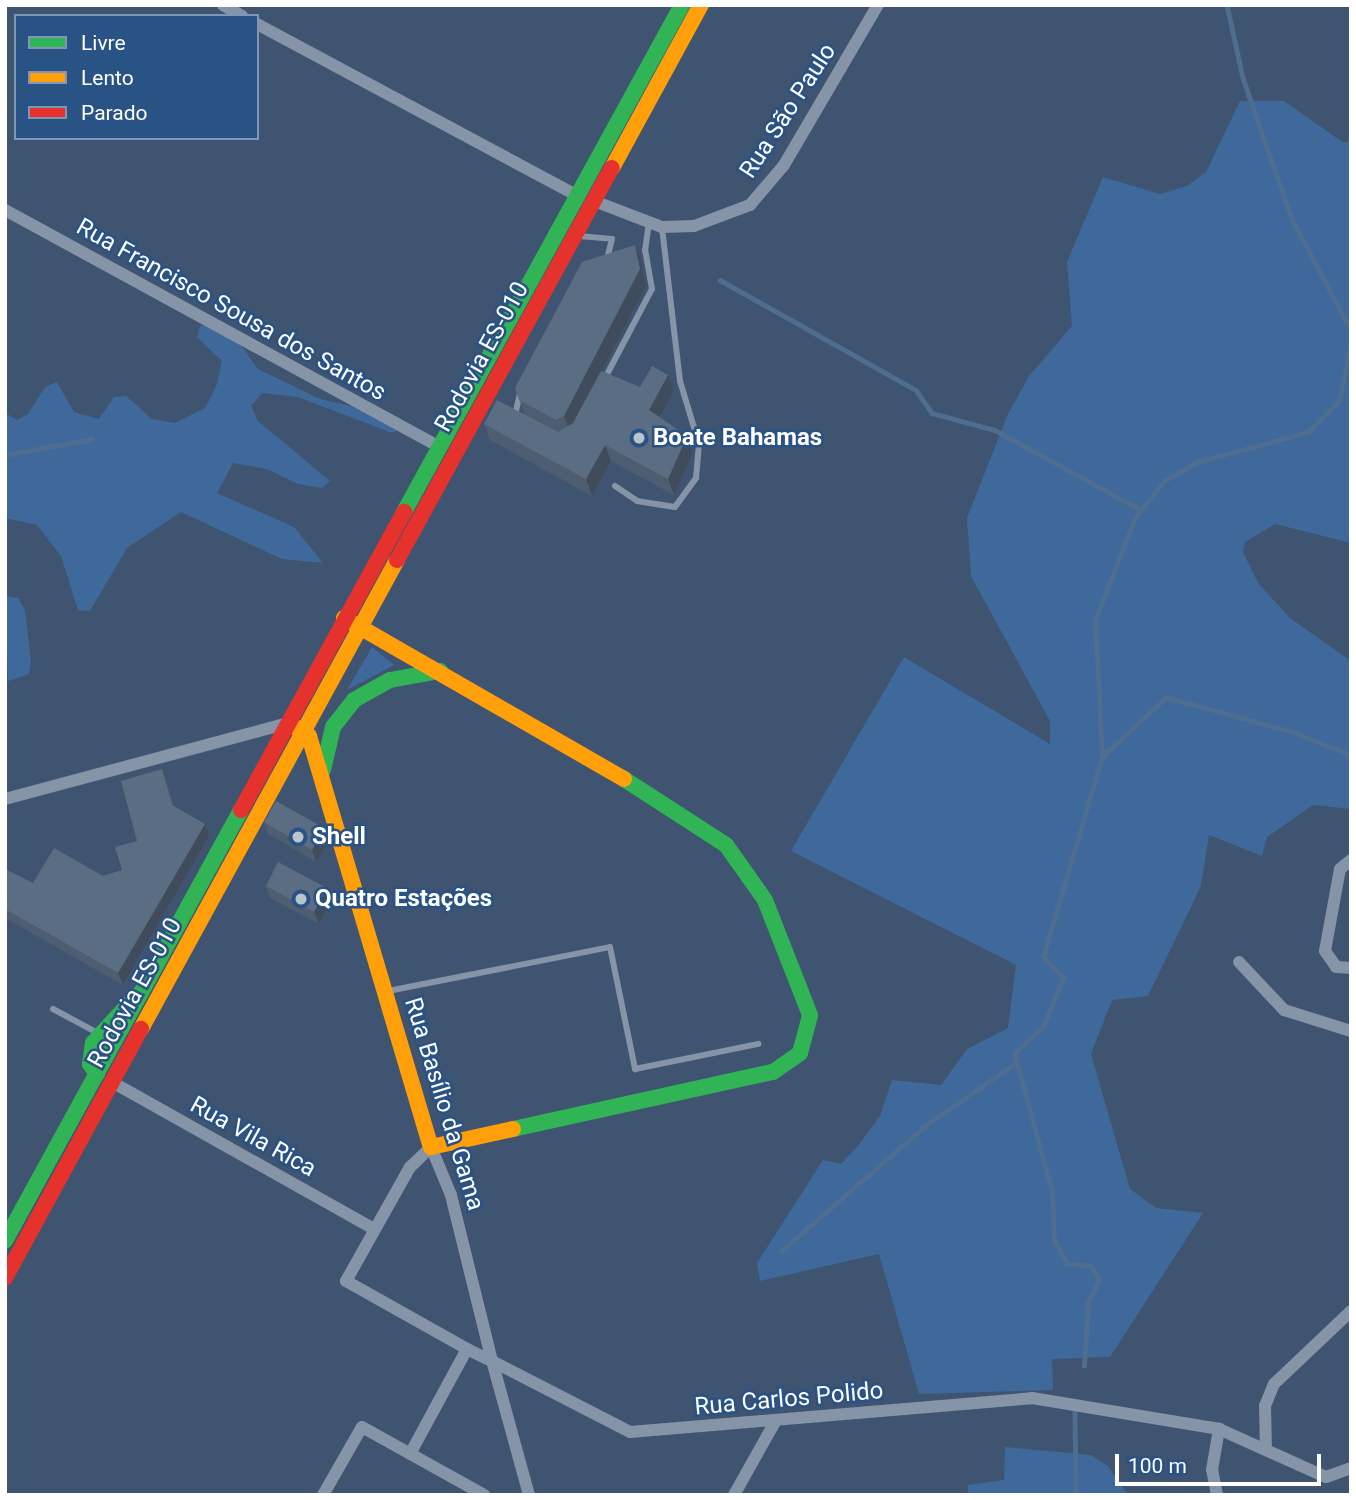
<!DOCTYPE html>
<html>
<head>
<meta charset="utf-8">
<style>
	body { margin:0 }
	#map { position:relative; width:1356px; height:1500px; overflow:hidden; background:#3e5470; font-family:Roboto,sans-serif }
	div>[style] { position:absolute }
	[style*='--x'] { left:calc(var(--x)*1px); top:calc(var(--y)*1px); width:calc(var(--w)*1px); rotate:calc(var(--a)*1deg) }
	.green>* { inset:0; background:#3e699a }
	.stream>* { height:4.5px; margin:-2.25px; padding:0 2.25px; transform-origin:2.25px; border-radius:2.25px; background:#4f6d8e }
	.lane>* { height:6px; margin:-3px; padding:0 3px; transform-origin:3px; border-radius:3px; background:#8594a6 }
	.street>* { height:12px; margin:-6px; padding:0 6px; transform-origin:6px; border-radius:6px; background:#8594a6 }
	.fast>* { height:16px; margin:-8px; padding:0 8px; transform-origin:8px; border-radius:8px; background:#30b455 }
	.slow>* { height:16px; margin:-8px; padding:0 8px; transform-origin:8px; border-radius:8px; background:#ff9f0a }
	.jam>* { height:16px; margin:-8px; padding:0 8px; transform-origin:8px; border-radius:8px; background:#e5322d }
	.wall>* { inset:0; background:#4e5e70 }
	.shaded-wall>* { inset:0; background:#404c5b }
	.building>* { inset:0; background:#5b6d82 }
	.dots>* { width:19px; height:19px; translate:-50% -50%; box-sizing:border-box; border:4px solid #295285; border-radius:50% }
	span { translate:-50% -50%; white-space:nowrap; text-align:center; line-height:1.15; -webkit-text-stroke:5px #295285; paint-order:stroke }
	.street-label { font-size:24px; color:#fff }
	.poi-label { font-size:24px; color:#fff; font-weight:700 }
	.left { translate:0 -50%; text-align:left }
	.frame { position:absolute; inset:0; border:7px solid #fff; pointer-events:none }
	.legend { position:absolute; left:14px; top:14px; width:245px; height:126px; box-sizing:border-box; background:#295285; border:2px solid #7f97b6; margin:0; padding:9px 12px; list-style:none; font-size:21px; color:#fff }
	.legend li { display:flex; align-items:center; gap:14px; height:35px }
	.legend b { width:35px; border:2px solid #7f97b6 }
	.scale { position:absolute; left:1115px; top:1454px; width:206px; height:32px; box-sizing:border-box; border:4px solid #fff; border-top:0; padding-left:9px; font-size:21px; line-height:24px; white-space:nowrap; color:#fff; -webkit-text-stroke:5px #295285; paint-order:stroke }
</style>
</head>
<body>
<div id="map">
	<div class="green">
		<i style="clip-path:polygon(1240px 101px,1284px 101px,1344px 143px,1351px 140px,1351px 543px,1275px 524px,1245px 542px,1243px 552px,1258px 583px,1290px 618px,1351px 661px,1351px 809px,1313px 805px,1267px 837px,1262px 856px,1209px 835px,1201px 886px,1148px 996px,1112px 1000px,1091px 1054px,1130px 1189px,1156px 1208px,1203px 1213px,1110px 1357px,1052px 1359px,1053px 1390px,919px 1394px,879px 1254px,760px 1281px,757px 1263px,823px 1160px,841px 1164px,857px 1147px,880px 1116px,892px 1080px,941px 1085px,967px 1049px,1008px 1028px,1016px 965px,791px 851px,904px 657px,1050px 744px,1050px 721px,971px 576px,967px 518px,1008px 414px,1029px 376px,1072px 326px,1067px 262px,1103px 177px,1160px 194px,1187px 186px,1206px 172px)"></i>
		<i style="clip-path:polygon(226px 325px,258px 369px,320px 399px,399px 417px,403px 429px,392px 433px,298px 397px,262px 393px,251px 406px,258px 421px,330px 481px,322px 488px,298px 484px,267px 469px,233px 463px,217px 493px,294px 527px,323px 563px,282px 559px,181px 512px,127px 548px,90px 611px,78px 610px,61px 556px,37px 525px,5px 518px,5px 413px,17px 420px,28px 414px,45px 387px,57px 382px,74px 412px,99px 419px,114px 397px,126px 396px,152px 419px,175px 423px,205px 408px,216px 387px,222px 361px,197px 337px,200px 326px)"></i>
		<i style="clip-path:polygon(5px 596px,18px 598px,25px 610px,31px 661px,29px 674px,8px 681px)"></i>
		<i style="clip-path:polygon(372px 647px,394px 665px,347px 690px)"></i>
		<i style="clip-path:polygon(1005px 1447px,1091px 1455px,1108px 1466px,1128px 1495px,968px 1495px,968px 1485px,1004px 1480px)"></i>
	</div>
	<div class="stream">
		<i style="--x:1227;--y:5;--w:75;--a:77.6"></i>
		<i style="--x:1243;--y:78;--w:149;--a:70.8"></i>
		<i style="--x:1292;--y:219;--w:126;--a:62"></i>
		<i style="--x:720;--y:280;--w:225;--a:29.3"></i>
		<i style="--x:916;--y:390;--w:28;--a:55"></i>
		<i style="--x:932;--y:413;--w:65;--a:15.1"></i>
		<i style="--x:995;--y:430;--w:166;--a:28.7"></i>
		<i style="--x:5;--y:455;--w:88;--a:-10.4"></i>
		<i style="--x:1103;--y:756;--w:86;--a:-43.1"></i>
		<i style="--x:1166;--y:697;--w:132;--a:15.4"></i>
		<i style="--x:1293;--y:732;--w:62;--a:21.6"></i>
		<i style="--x:781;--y:1251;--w:197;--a:-40.9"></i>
		<i style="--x:930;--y:1122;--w:104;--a:-34.5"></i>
		<i style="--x:1084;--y:1366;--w:64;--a:-86.4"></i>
		<i style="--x:1088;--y:1302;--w:25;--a:-63"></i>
		<i style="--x:1099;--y:1280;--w:16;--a:-120"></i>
		<i style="--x:1091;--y:1266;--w:24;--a:-175"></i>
		<i style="--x:1067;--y:1264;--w:26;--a:-119"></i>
		<i style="--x:1054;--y:1241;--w:49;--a:-92.3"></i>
		<i style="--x:1052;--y:1192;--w:144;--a:-105.3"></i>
		<i style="--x:1014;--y:1053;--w:39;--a:-42"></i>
		<i style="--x:1043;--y:1027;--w:53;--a:-67.8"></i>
		<i style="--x:1063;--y:978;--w:29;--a:-134"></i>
		<i style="--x:1043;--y:957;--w:209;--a:-73.6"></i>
		<i style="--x:1102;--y:757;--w:137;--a:-92.9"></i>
		<i style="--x:1095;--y:620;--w:110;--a:-68.6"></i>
		<i style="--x:1135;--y:518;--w:47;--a:-51.9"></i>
		<i style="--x:1164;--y:481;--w:38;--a:-30"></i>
		<i style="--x:1197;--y:462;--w:115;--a:-15.1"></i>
		<i style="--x:1308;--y:432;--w:44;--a:-45"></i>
		<i style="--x:1339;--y:401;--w:59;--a:-78.3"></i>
		<i style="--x:1075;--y:1412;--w:83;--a:89.3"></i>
	</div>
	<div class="lane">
		<i style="--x:579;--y:236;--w:33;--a:5"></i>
		<i style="--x:612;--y:239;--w:21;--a:104"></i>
		<i style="--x:604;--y:380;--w:103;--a:-62.2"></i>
		<i style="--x:652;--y:289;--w:39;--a:-100"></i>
		<i style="--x:645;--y:251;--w:27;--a:-82"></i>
		<i style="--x:515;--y:415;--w:26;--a:-77"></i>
		<i style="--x:615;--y:486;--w:27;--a:34"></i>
		<i style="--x:637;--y:501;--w:38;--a:9"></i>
		<i style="--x:675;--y:507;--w:36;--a:-54"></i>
		<i style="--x:696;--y:478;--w:34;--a:-85"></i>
		<i style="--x:699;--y:444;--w:66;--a:-106.8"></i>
		<i style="--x:680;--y:381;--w:155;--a:-96.7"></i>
		<i style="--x:388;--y:991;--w:226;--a:-11.2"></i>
		<i style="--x:610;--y:947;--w:125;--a:78.4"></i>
		<i style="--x:635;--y:1069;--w:126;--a:-11.5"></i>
		<i style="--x:53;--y:1009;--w:51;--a:28.1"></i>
	</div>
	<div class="street">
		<i style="--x:223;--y:5;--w:22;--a:30"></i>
		<i style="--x:257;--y:24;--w:362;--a:28.2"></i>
		<i style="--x:594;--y:201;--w:73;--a:20.9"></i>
		<i style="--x:662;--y:227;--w:32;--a:-2"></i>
		<i style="--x:694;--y:226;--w:60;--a:-20.6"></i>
		<i style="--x:750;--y:205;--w:52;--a:-49.6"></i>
		<i style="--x:784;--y:165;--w:186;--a:-59.6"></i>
		<i style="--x:5;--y:210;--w:493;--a:28.6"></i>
		<i style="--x:5;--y:799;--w:294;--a:-15"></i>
		<i style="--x:1351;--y:860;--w:14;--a:141"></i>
		<i style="--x:1340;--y:869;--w:83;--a:100.4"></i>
		<i style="--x:1325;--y:951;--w:19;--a:55"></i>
		<i style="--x:1336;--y:967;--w:15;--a:4"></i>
		<i style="--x:1239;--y:962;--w:66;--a:46.8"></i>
		<i style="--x:1284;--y:1010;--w:70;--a:17.4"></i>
		<i style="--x:112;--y:1082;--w:300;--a:29.3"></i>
		<i style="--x:1266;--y:1450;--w:44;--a:-91.3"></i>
		<i style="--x:1265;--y:1406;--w:24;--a:-68"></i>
		<i style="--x:1274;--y:1384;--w:106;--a:-43.5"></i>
		<i style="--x:410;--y:1454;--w:119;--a:-61.5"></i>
		<i style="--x:323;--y:1495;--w:78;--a:-60.2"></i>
		<i style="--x:362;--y:1427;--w:140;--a:29.1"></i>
		<i style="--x:529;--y:1495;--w:139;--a:-105.4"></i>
		<i style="--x:492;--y:1361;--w:171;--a:-103.9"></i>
		<i style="--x:451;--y:1195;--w:52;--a:-112.6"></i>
		<i style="--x:431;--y:1147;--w:29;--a:136"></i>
		<i style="--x:410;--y:1167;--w:131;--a:119.3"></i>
		<i style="--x:346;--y:1281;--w:139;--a:29.3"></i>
		<i style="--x:467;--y:1349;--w:28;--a:26"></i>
		<i style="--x:492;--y:1361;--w:155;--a:27.2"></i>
		<i style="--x:630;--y:1432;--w:403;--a:-4.8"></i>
		<i style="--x:1032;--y:1398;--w:190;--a:9.4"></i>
		<i style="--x:1219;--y:1429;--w:117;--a:24.2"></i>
		<i style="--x:1326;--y:1477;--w:27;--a:-20"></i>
		<i style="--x:734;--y:1495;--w:84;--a:-60.7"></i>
		<i style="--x:1217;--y:1495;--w:25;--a:-101"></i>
		<i style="--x:1212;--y:1470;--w:42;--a:-80.3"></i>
	</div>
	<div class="fast">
		<i style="--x:404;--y:512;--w:578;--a:-61.26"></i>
		<i style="--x:323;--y:770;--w:44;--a:-76.9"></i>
		<i style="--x:333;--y:727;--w:34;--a:-52"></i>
		<i style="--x:354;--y:700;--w:41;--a:-29.1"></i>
		<i style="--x:390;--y:680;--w:51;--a:-10.2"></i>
		<i style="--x:97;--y:1074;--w:12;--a:-125"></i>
		<i style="--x:90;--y:1064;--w:21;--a:-82"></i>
		<i style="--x:93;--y:1043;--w:64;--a:-47.5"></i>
		<i style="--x:513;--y:1129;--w:266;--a:-12.4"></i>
		<i style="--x:773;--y:1072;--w:33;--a:-35"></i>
		<i style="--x:800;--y:1053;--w:39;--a:-75"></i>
		<i style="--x:810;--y:1015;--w:123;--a:-111.4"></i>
		<i style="--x:765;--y:900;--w:67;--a:-125.3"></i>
		<i style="--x:726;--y:845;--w:121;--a:-147.1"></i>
		<i style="--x:5;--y:1241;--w:491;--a:-61.3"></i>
	</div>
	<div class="slow">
		<i style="--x:612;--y:168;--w:186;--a:-61.4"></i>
		<i style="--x:344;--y:618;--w:323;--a:29.9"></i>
		<i style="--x:289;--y:723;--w:24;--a:33"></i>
		<i style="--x:309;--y:736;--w:429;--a:73.5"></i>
		<i style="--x:431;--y:1147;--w:84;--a:-12.4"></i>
		<i style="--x:141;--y:1029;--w:534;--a:-61.37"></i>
	</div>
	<div class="jam">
		<i style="--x:397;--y:560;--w:447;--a:-61.3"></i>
		<i style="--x:241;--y:810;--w:340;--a:-61.3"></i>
		<i style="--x:5;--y:1278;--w:284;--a:-61.4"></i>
	</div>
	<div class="wall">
		<i style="clip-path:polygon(641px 261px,646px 286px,602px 371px,640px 387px,674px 391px,660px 417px,693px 452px,674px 495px,611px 461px,592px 496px,490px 440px,484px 424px,525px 414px,515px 388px)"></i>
		<i style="clip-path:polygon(162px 769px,174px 806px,209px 836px,123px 985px,5px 918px,5px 869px,33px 883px,103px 876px,122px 870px,137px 841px)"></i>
		<i style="clip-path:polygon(264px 822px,328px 841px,316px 862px,268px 834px)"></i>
		<i style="clip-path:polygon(266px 886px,327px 888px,331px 900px,319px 924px,270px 898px)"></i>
	</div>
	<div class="shaded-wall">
		<i style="clip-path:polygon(635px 245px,641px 261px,646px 286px,570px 433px,564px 416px)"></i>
		<i style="clip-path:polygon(668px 375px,674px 391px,655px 426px,649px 410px)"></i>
		<i style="clip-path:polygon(687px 436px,693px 452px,674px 495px,668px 479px)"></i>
		<i style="clip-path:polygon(605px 445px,611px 461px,592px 496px,586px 479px)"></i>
		<i style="clip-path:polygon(205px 824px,209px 836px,123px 985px,118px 973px)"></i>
		<i style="clip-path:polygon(324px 828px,328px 841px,316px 862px,312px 850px)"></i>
		<i style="clip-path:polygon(327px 888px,331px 900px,319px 924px,314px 912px)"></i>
	</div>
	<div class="building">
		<i style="clip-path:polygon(635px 245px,640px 269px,564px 416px,556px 420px,519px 400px,515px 388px,582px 262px)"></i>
		<i style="clip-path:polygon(652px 366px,668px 375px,649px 410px,687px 436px,668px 479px,605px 445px,586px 479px,484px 424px,497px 400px,558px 432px,573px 423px,601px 371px,640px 387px)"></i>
		<i style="clip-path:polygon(162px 769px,172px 805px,205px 824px,118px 973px,5px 909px,5px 869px,33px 883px,54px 848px,103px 876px,122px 870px,115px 847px,137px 841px,121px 781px)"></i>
		<i style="clip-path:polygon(276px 801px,324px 828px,312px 850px,264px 822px)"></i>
		<i style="clip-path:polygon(278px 862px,327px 888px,314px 912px,266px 886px)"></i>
	</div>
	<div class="dots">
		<i style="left:639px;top:438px;background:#bbc3cd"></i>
		<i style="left:298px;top:837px;background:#bbc3cd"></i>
		<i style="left:301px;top:899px;background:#bbc3cd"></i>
	</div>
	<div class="street-label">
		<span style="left:788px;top:111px;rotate:-57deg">Rua São Paulo</span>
		<span style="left:231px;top:310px;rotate:29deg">Rua Francisco Sousa dos Santos</span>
		<span style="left:482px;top:357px;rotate:-61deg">Rodovia ES-010</span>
		<span style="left:135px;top:993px;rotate:-61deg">Rodovia ES-010</span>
		<span style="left:444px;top:1104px;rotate:73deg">Rua Basílio da Gama</span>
		<span style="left:253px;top:1137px;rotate:29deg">Rua Vila Rica</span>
		<span style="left:789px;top:1399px;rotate:-5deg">Rua Carlos Polido</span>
	</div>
	<div class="poi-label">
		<span class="left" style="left:653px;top:438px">Boate Bahamas</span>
		<span class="left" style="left:312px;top:837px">Shell</span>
		<span class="left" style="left:315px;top:899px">Quatro Estações</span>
	</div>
	<div class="frame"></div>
	<ul class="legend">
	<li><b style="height:9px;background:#30b455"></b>Livre</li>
	<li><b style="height:9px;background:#ff9f0a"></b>Lento</li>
	<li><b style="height:9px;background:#e5322d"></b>Parado</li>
	</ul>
	<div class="scale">100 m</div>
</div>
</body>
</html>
